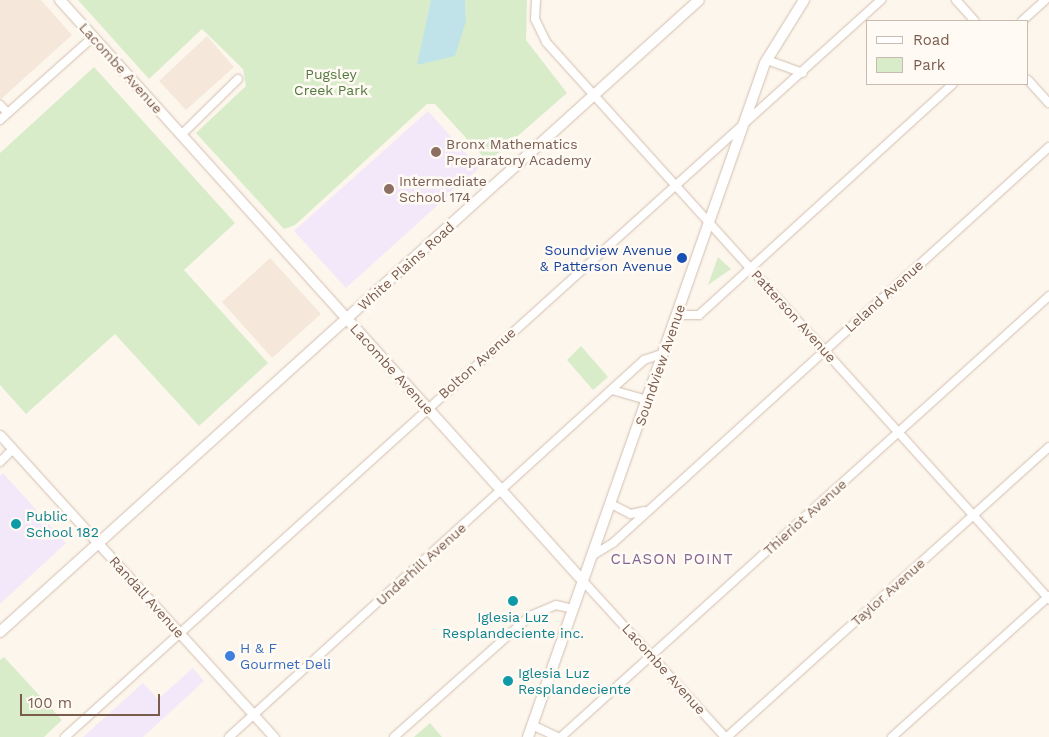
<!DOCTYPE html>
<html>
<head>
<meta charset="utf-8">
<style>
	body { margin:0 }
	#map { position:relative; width:1049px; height:737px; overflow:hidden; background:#fdf6ec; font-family:"Work Sans",sans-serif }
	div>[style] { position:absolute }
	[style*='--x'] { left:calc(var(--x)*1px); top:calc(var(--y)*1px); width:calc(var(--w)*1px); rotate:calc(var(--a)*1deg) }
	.residential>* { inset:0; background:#f5e8da }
	.education>* { inset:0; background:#f3e8fa }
	.green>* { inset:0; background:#d8ecc9 }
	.water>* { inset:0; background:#bfe3e8 }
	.roads { filter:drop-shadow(0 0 1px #d1beb0) drop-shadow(0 0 1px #d1beb0) }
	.minor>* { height:8px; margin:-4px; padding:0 4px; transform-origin:4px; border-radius:4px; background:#fff }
	.tertiary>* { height:9px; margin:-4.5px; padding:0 4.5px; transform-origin:4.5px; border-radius:4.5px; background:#fff }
	.secondary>* { height:10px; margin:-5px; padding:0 5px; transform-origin:5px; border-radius:5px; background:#fff }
	.dots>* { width:14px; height:14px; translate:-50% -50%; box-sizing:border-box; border:2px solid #fffaf3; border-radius:50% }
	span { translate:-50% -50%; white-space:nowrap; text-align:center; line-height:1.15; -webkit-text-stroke:5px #fffaf3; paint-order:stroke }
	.street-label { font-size:14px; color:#7a5c4d }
	.park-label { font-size:14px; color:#537a41 }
	.education-label { font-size:14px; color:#785e54 }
	.left { translate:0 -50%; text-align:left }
	.transit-label { font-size:14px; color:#164399 }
	.right { translate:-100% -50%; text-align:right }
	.culture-label { font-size:14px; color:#0d838f }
	.shop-label { font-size:14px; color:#366cbe }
	.neighbourhood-label { font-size:15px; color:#846695; letter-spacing:1px }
	.legend { position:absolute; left:866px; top:20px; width:162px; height:65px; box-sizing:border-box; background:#fffaf3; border:1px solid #cabbb1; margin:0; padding:6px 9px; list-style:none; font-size:15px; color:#7a5c4d }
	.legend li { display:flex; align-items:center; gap:10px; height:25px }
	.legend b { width:25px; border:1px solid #cabbb1 }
	.scale { position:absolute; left:20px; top:694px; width:140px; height:22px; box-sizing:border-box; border:2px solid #7a5c4d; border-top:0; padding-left:6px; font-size:15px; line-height:18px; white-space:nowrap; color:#7a5c4d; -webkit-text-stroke:4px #fffaf3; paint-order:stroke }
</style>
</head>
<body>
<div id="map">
	<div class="residential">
		<i style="clip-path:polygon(0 0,41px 0,72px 35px,0 100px)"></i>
		<i style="clip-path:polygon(207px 36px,234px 67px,186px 110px,159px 81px)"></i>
		<i style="clip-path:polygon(270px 258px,321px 314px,272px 358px,222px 302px)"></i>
	</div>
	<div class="education">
		<i style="clip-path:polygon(428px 111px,479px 168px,346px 288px,294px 231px)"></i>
		<i style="clip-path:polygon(3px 473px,66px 543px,0 604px,0 476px)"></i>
		<i style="clip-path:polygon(193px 668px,204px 681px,143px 737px,83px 737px,143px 683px,158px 699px)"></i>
	</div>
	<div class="green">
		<i style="clip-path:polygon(78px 0,431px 0,418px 65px,466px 21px,465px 0,527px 0,526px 40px,567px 93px,488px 162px,435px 104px,427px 104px,295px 225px,284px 229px,196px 133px,246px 86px,243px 69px,202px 29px,149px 79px)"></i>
		<i style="clip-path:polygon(94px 67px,235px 223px,184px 270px,268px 363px,199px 426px,115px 334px,26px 414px,0 385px,0 153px)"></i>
		<i style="clip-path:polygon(718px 257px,731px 269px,708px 285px)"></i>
		<i style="clip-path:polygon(581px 346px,608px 377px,593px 390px,567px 360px)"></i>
		<i style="clip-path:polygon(4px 657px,62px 720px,44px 737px,0 737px,0 660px)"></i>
		<i style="clip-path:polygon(430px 723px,442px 737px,414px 737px)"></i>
	</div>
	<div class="water">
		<i style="clip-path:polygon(431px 0,465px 0,466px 21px,455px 56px,417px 65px)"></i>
	</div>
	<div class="roads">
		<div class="minor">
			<i style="--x:536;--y:0;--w:19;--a:93"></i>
			<i style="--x:535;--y:19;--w:25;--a:64"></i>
			<i style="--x:546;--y:42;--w:751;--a:47.92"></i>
			<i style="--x:956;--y:0;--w:28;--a:48"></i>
			<i style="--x:1022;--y:21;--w:31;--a:-42"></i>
			<i style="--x:767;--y:60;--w:38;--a:20"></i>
			<i style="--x:1028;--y:80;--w:31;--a:48"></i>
			<i style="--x:0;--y:105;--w:11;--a:45"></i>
			<i style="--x:0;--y:120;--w:125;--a:-41.7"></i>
			<i style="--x:181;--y:135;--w:80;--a:-44.5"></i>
			<i style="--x:677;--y:315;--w:22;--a:0"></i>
			<i style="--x:699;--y:315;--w:343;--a:-42.3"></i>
			<i style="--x:612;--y:390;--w:36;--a:16"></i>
			<i style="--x:0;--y:462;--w:18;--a:-45"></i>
			<i style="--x:611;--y:504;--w:22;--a:27"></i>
			<i style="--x:631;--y:514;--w:13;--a:-13"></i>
			<i style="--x:593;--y:555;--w:23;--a:-31"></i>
			<i style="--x:613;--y:543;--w:589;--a:-42.25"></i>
			<i style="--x:583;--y:581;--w:211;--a:47.7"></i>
			<i style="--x:532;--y:725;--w:29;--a:25"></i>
			<i style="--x:65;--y:737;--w:1100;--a:-42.09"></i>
			<i style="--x:229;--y:737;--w:561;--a:-42.25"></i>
			<i style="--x:644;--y:360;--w:21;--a:-19"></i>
			<i style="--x:394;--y:737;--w:182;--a:-41.7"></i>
			<i style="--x:530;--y:616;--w:28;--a:-23"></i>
			<i style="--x:556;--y:605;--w:17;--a:13"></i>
			<i style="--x:561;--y:737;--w:658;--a:-42.1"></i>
			<i style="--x:727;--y:737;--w:433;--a:-42"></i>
			<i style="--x:892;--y:737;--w:211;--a:-41.9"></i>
		</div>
		<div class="tertiary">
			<i style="--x:0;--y:435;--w:408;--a:47.8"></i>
		</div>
		<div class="secondary">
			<i style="--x:60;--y:0;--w:782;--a:48.01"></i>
			<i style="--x:0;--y:632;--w:942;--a:-42.12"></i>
			<i style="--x:528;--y:737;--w:714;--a:-70.63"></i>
			<i style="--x:765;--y:63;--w:74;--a:-58.2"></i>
		</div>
	</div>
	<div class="dots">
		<i style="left:436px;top:152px;background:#8d6e63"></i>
		<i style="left:389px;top:189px;background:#8d6e63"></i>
		<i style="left:682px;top:258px;background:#1a4fb4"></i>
		<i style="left:16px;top:524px;background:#0f9aa8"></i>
		<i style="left:513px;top:601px;background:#0f9aa8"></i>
		<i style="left:230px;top:656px;background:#3f7fe0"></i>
		<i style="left:508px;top:681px;background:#0f9aa8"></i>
	</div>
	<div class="street-label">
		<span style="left:121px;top:68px;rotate:48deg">Lacombe Avenue</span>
		<span style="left:406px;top:266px;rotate:-42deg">White Plains Road</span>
		<span style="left:884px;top:296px;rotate:-42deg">Leland Avenue</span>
		<span style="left:794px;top:316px;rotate:48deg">Patterson Avenue</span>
		<span style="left:477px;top:363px;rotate:-42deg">Bolton Avenue</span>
		<span style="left:660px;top:365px;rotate:-71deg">Soundview Avenue</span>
		<span style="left:392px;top:369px;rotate:48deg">Lacombe Avenue</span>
		<span style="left:805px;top:517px;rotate:-42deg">Thieriot Avenue</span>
		<span style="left:421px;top:564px;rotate:-42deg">Underhill Avenue</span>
		<span style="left:888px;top:592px;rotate:-42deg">Taylor Avenue</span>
		<span style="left:147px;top:597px;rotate:48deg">Randall Avenue</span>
		<span style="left:664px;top:669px;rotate:48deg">Lacombe Avenue</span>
	</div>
	<div class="park-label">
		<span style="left:331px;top:82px">Pugsley<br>Creek Park</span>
	</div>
	<div class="education-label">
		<span class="left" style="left:446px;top:152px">Bronx Mathematics<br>Preparatory Academy</span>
		<span class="left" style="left:399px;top:189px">Intermediate<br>School 174</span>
	</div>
	<div class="transit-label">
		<span class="right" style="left:672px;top:258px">Soundview Avenue<br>&amp; Patterson Avenue</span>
	</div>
	<div class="culture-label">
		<span class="left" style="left:26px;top:524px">Public<br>School 182</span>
		<span style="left:513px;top:625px">Iglesia Luz<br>Resplandeciente inc.</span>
		<span class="left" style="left:518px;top:681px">Iglesia Luz<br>Resplandeciente</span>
	</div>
	<div class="shop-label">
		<span class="left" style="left:240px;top:656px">H &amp; F<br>Gourmet Deli</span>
	</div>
	<div class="neighbourhood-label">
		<span style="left:672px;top:560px">CLASON POINT</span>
	</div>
	<ul class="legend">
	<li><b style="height:6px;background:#fff"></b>Road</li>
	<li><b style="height:14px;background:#d8ecc9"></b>Park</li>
	</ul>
	<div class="scale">100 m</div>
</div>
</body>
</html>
